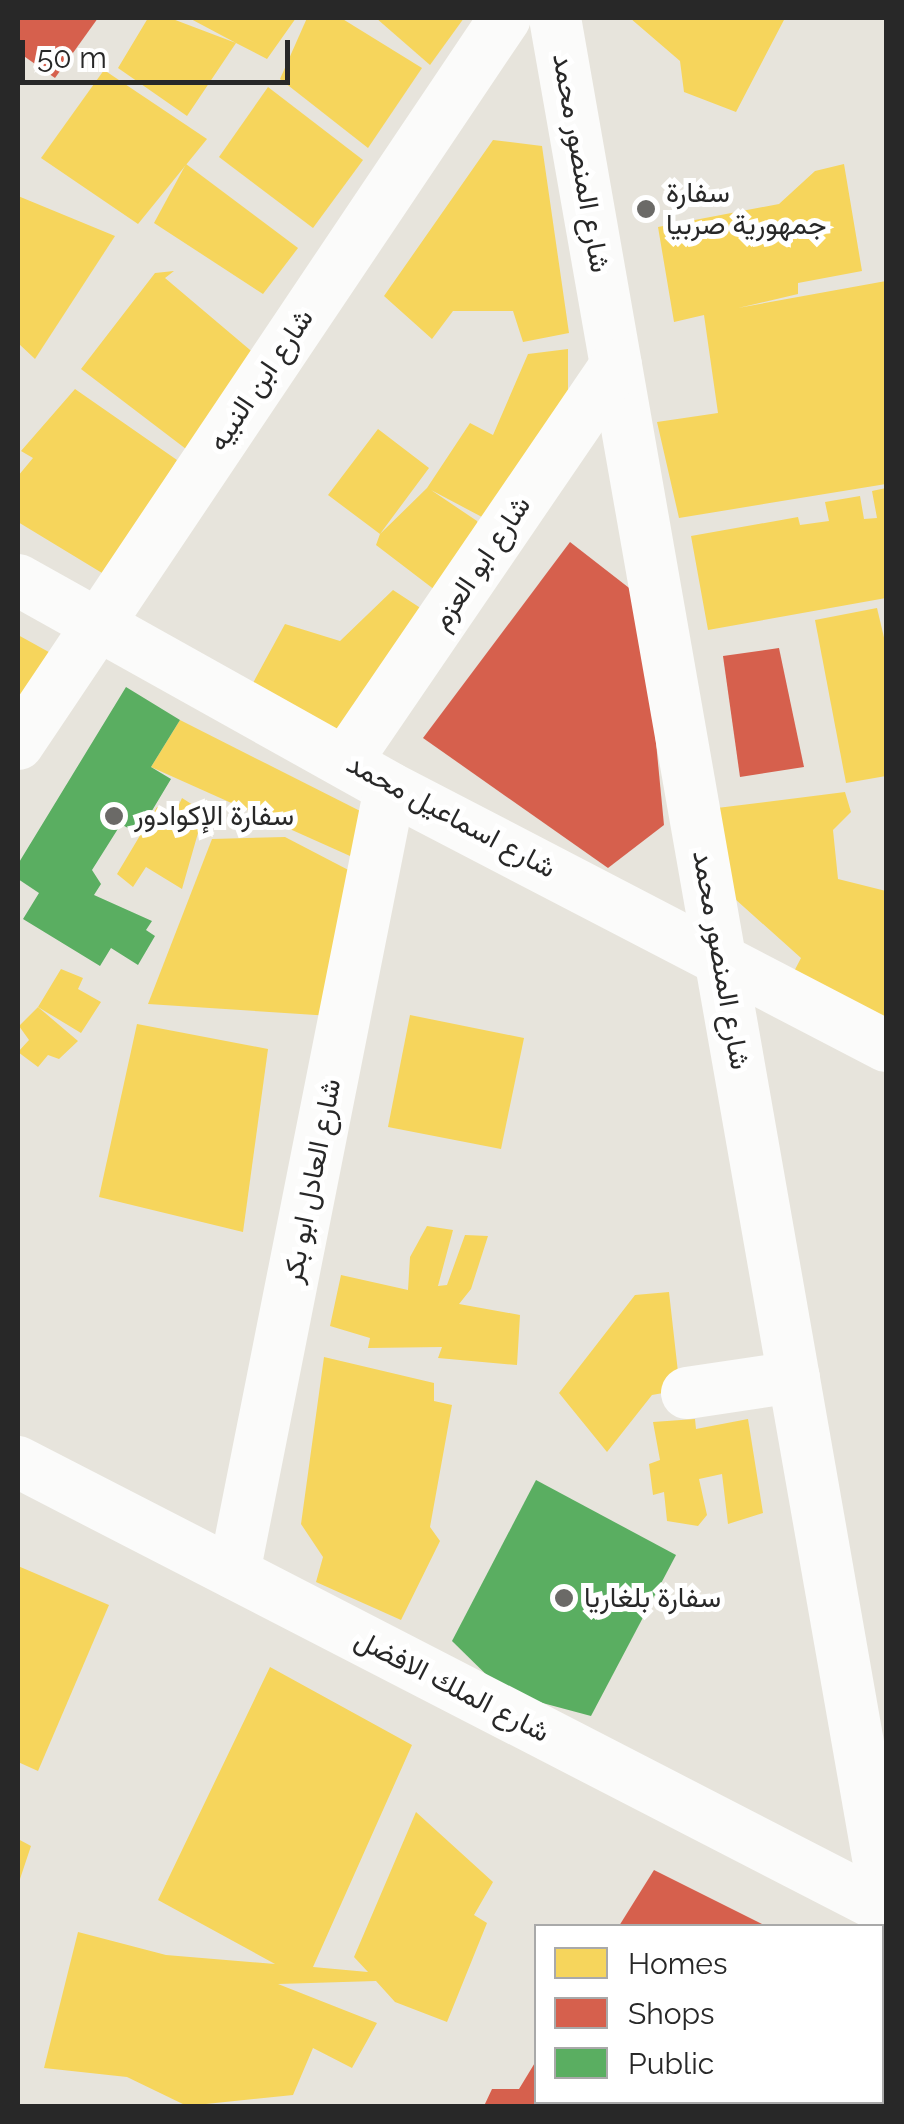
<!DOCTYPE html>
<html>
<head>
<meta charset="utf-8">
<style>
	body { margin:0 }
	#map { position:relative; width:904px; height:2124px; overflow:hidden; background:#e7e4dc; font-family:Raleway,Vazirmatn,sans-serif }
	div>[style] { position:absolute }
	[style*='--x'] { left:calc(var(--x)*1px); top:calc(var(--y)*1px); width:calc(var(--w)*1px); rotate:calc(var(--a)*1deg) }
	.homes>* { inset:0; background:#f6d55c }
	.shops>* { inset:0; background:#d6604d }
	.public>* { inset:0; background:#5aae61 }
	.minor>* { height:52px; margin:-26px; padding:0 26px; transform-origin:26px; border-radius:26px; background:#fbfbfa }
	.dots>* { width:28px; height:28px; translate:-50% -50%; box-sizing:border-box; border:5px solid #fff; border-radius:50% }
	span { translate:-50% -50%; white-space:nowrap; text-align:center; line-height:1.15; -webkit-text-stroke:10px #fff; paint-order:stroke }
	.street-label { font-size:28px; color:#282828 }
	.poi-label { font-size:28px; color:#282828 }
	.left { translate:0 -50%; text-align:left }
	.frame { position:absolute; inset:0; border:20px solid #282828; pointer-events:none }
	.legend { position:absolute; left:534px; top:1924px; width:350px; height:180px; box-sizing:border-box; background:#fff; border:2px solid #a9a9a9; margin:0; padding:12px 18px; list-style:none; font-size:30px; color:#282828 }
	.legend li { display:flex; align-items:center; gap:20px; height:50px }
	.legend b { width:50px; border:2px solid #a9a9a9 }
	.scale { position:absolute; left:20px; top:40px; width:270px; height:45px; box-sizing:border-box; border:5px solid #282828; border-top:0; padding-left:12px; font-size:30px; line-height:35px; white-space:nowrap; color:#282828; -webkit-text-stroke:8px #fff; paint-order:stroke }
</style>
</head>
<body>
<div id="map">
	<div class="homes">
		<i style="clip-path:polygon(148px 18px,170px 18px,236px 43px,189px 18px,296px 18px,267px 59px,236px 43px,187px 116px,118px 68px)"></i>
		<i style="clip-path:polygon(307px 18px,341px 18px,422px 68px,368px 148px,280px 79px)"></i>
		<i style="clip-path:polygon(376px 18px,464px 18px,430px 65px)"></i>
		<i style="clip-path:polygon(630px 18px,785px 18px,736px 112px,684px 92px,680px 61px)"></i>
		<i style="clip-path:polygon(104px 70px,207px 139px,138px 224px,41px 158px)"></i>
		<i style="clip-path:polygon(268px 87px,363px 160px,313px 228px,219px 157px)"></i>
		<i style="clip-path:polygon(493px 140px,542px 146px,569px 333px,523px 342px,513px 311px,453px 311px,432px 339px,384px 296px)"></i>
		<i style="clip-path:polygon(186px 164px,298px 248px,263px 294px,154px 223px)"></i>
		<i style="clip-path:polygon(844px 164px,862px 271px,798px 283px,798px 294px,738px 308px,886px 281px,886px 484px,679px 518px,657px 422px,718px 413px,704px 315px,674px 322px,658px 227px,779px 204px,815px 171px)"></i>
		<i style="clip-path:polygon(18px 196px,115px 236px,35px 359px,18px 343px)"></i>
		<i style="clip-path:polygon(174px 271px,165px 278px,256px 355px,186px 449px,81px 369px,155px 273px)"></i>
		<i style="clip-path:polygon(568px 349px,568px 419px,497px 525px,431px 490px,477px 521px,487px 546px,448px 600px,376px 545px,380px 534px,328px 495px,378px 429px,429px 468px,380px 534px,427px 488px,470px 423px,493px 435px,528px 354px)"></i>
		<i style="clip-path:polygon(75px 389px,177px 460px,107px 576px,18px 522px,18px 476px,33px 458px,21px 451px)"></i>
		<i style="clip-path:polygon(886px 488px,886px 598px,708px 630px,691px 536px,798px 517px,800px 525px,829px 521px,825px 502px,860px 496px,864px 519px,877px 518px,872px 491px)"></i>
		<i style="clip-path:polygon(393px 590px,422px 609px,343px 736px,247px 694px,285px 624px,340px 641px)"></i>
		<i style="clip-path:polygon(877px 608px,886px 646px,886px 776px,846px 783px,815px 620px)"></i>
		<i style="clip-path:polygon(18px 635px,56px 656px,18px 711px)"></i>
		<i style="clip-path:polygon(180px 720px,376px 819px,359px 860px,151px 767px)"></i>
		<i style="clip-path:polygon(845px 792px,851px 812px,833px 830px,838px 879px,886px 891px,886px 1035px,788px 983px,801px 958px,725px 890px,717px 808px)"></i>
		<i style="clip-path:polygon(182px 798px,204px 812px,182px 889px,146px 867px,133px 887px,117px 874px,157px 807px,175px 813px)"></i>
		<i style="clip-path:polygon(285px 837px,358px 875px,331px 1016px,148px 1004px,212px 839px)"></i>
		<i style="clip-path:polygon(61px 969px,83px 978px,78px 989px,101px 1002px,81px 1033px,38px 1007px)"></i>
		<i style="clip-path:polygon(38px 1007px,78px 1041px,59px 1059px,48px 1055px,38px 1067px,18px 1052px,29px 1040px,19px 1026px)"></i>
		<i style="clip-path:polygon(410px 1015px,524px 1038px,501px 1149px,388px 1127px)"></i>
		<i style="clip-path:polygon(137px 1024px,268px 1049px,243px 1232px,99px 1197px)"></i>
		<i style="clip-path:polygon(427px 1226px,453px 1230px,438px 1286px,447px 1285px,465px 1235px,488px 1236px,471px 1289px,459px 1304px,520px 1315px,517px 1365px,438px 1358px,442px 1347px,368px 1348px,370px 1338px,330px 1326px,341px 1275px,408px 1290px,410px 1257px)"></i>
		<i style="clip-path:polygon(669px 1292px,680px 1390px,652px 1395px,607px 1452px,559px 1393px,635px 1295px)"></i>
		<i style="clip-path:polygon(324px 1357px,434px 1383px,434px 1401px,452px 1405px,430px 1527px,440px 1541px,401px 1620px,316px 1582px,323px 1557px,301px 1524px)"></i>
		<i style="clip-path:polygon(695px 1419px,696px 1429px,748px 1419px,763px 1513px,728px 1524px,722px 1474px,699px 1479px,707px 1515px,698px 1526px,667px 1521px,664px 1492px,653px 1495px,649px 1464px,660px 1460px,653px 1422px)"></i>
		<i style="clip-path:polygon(18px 1566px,109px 1605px,38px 1771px,18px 1762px)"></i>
		<i style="clip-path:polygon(270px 1667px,412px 1745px,313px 1967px,368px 1972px,354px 1957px,416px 1812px,493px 1882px,474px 1915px,487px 1923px,447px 2022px,395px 2002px,376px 1981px,278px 1984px,377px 2023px,352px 2068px,313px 2048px,293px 2095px,187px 2106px,127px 2077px,44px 2068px,78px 1932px,166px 1955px,275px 1964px,158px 1900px)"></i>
		<i style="clip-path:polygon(18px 1839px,31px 1846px,18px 1885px)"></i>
	</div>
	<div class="shops">
		<i style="clip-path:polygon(18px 18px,98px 18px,55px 78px,18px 52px)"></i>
		<i style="clip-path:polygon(570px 542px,642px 598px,664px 825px,608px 868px,423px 738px)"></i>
		<i style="clip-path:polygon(779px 648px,804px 767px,740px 777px,723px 656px)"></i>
		<i style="clip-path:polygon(654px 1870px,766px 1926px,619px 1926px)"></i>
		<i style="clip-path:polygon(536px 2061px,536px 2102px,796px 2102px,484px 2106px,492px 2089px,519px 2089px)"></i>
	</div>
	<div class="public">
		<i style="clip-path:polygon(126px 687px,180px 720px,151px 767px,171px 779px,138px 834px,121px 824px,92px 870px,101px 884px,94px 895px,152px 921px,146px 930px,155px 936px,138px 965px,111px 948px,100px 966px,23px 919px,39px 893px,18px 879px,18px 864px)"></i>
		<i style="clip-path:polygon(536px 1480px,676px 1555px,591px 1716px,505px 1693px,452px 1641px)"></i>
	</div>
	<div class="minor">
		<i style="--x:555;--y:18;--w:1914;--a:80.04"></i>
		<i style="--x:18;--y:580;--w:426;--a:29.2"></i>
		<i style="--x:390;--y:788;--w:559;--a:27.48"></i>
		<i style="--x:18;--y:744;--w:874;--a:-56.15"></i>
		<i style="--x:346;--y:761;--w:479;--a:-55.7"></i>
		<i style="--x:687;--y:1393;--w:108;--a:-8.5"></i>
		<i style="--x:18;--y:1462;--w:976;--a:27.25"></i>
		<i style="--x:234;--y:1573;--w:800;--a:-78.76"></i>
	</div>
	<div class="dots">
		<i style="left:646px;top:209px;background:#6b6a67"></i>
		<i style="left:114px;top:816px;background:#6b6a67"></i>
		<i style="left:564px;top:1598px;background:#6b6a67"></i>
	</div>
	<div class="street-label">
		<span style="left:581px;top:163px;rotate:80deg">شارع المنصور محمد</span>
		<span style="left:261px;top:380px;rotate:-56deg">شارع ابن النبيه</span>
		<span style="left:481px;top:563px;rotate:-56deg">شارع ابو العزم</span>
		<span style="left:451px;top:816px;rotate:28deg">شارع اسماعيل محمد</span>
		<span style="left:721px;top:960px;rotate:80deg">شارع المنصور محمد</span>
		<span style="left:312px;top:1181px;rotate:-79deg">شارع العادل ابو بكر</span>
		<span style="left:452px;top:1686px;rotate:27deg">شارع الملك الافضل</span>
	</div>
	<div class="poi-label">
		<span class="left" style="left:666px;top:209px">سفارة<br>جمهورية صربيا</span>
		<span class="left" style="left:134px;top:816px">سفارة الإكوادور</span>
		<span class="left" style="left:584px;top:1598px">سفارة بلغاريا</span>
	</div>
	<div class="frame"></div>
	<ul class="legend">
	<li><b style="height:28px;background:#f6d55c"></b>Homes</li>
	<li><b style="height:28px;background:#d6604d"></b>Shops</li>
	<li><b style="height:28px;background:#5aae61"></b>Public</li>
	</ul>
	<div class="scale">50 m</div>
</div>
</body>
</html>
